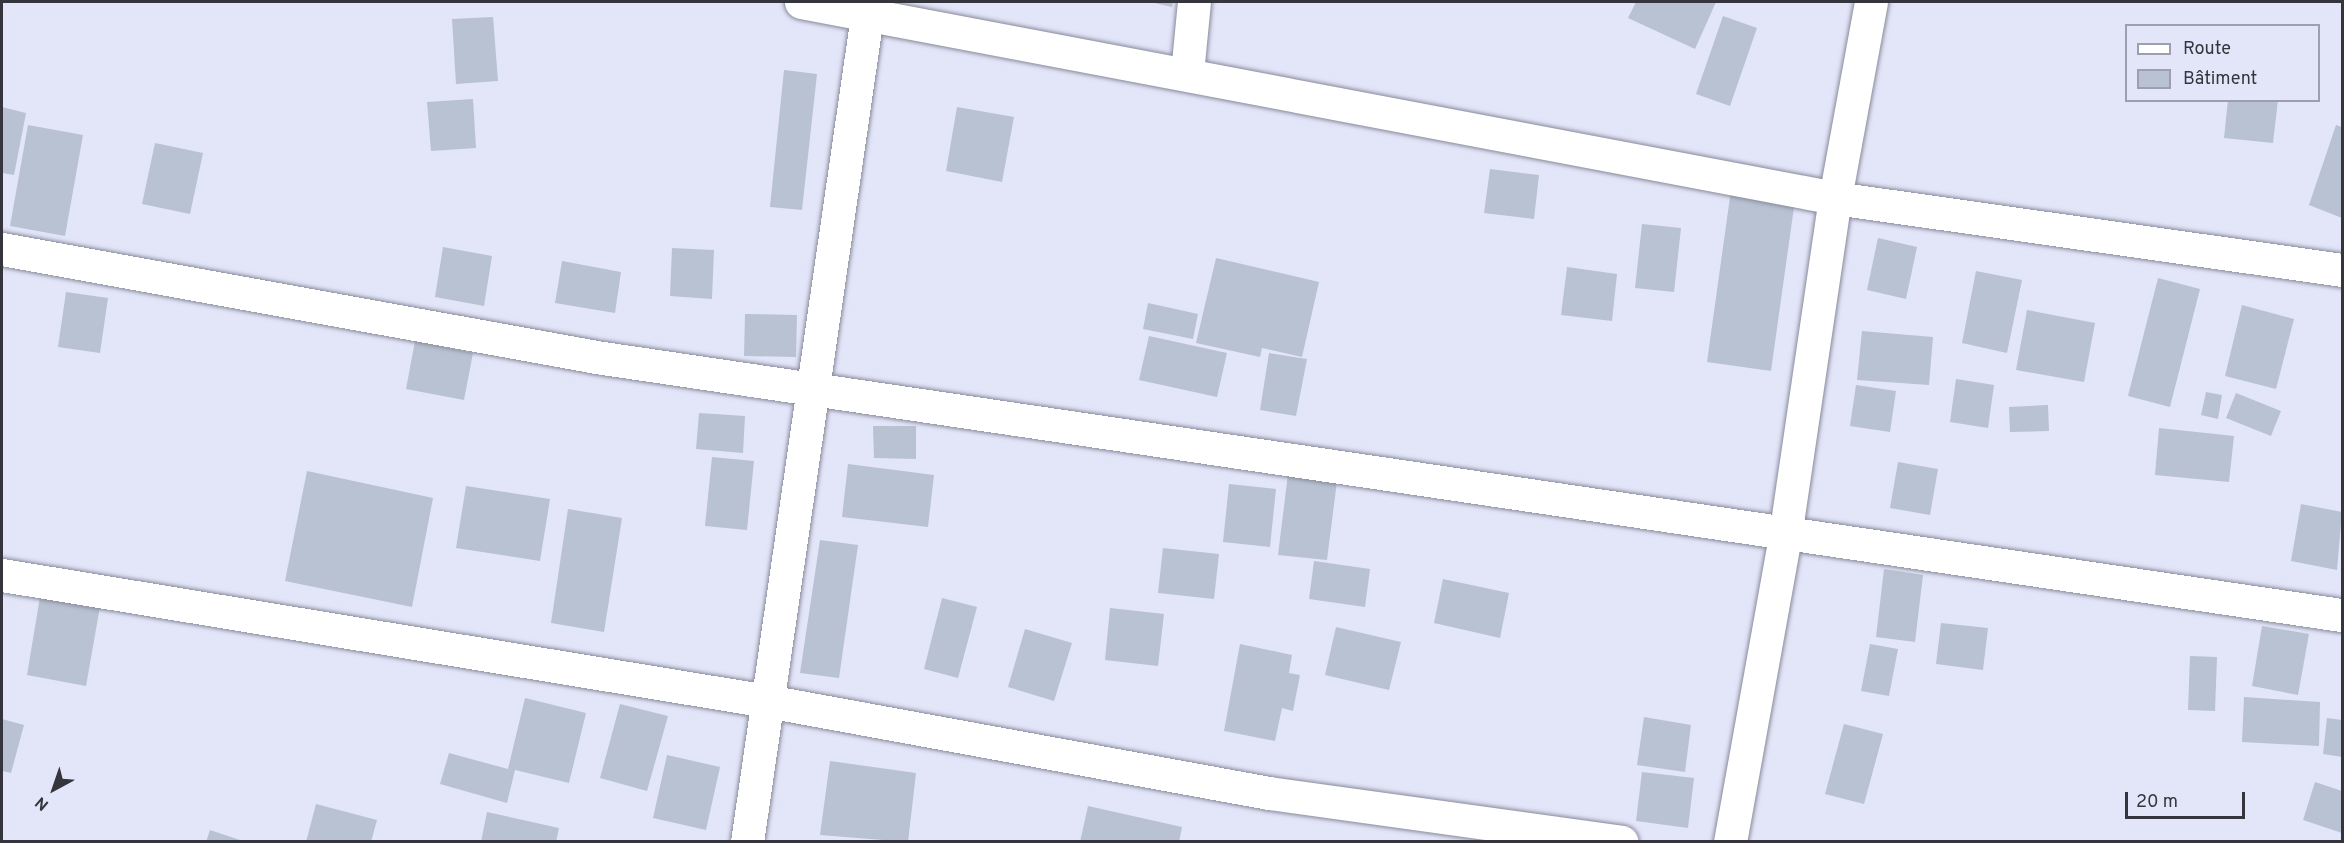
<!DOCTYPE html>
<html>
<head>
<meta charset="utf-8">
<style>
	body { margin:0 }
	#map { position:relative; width:2344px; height:843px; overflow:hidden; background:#e3e6f9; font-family:Overpass,sans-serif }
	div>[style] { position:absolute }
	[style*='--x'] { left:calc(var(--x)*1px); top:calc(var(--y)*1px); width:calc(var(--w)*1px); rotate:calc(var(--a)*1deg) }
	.building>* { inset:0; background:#b8c2d2 }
	.roads { filter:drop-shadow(0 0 2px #888a9b) drop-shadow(0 0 2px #888a9b) }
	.street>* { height:33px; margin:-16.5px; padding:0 16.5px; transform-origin:16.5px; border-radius:16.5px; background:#fff }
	span { translate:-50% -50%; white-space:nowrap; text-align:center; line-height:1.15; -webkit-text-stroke:5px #e3e6f9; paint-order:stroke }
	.frame { position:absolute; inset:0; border:3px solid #35353d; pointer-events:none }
	.legend { position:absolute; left:2125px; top:24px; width:195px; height:78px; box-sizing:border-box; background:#e3e6f9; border:2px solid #9d9fae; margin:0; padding:8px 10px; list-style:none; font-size:18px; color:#35353d }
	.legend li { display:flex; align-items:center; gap:12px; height:30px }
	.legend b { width:30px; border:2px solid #9d9fae }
	.north { position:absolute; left:24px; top:759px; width:60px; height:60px; -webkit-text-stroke:4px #e3e6f9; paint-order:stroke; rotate:220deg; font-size:16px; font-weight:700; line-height:24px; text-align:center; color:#35353d }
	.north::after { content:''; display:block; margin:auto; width:21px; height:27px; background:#35353d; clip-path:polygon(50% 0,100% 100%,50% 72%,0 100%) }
	.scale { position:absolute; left:2125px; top:792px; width:120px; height:27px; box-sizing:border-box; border:3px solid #35353d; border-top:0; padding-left:8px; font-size:18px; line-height:21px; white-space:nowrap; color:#35353d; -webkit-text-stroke:4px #e3e6f9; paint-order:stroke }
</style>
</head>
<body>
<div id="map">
	<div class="building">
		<i style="clip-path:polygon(1150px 2px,1173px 2px,1172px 7px)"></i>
		<i style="clip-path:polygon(1636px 2px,1716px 2px,1695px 49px,1628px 18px)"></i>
		<i style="clip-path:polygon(1723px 16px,1757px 28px,1730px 106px,1696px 94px)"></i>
		<i style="clip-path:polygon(493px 17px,498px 81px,456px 84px,452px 19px)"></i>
		<i style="clip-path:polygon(784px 70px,817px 74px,802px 210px,770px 207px)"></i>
		<i style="clip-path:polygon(473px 99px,476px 148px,431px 151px,427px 102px)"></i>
		<i style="clip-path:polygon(2228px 100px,2278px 100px,2273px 143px,2224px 138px)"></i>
		<i style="clip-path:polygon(2px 107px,26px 113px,14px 175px,2px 173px)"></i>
		<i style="clip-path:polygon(957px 107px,1014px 117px,1002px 182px,946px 171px)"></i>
		<i style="clip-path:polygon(28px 125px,83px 135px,65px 236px,10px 226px)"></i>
		<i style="clip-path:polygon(2336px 125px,2342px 127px,2342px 218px,2309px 205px)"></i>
		<i style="clip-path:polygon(155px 143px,203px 153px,190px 214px,142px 204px)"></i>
		<i style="clip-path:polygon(1490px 169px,1539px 175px,1534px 219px,1484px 213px)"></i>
		<i style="clip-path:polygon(1731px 190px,1795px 200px,1771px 371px,1707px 362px)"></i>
		<i style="clip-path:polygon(1642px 224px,1681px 228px,1674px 292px,1635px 288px)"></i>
		<i style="clip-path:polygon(1878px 238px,1917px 247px,1906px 299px,1867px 290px)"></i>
		<i style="clip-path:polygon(443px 247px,492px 256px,484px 306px,435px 297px)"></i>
		<i style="clip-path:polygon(672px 248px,714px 250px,712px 299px,670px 296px)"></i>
		<i style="clip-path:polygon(1216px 258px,1319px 282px,1302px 357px,1262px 348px,1260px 357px,1196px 343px)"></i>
		<i style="clip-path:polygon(562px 261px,621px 272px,615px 313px,555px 303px)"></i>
		<i style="clip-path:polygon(1567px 267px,1617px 274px,1612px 321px,1561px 315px)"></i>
		<i style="clip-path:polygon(1976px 271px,2022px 280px,2007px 353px,1962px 343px)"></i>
		<i style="clip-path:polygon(2158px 278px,2200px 289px,2170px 407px,2128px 396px)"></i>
		<i style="clip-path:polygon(66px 292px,108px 298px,100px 353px,58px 347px)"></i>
		<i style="clip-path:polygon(1148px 303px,1198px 314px,1193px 339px,1143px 329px)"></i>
		<i style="clip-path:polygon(2242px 305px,2294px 319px,2276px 389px,2225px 376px)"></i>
		<i style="clip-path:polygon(2027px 310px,2095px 323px,2084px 382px,2016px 370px)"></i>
		<i style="clip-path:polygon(745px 314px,797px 315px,796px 357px,744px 356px)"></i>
		<i style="clip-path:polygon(1862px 331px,1933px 337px,1929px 385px,1857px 380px)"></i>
		<i style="clip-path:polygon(1149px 336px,1227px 353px,1217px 397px,1139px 380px)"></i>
		<i style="clip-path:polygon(415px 341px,473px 353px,464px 400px,406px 389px)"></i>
		<i style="clip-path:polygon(1269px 353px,1307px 359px,1296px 416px,1260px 410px)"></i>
		<i style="clip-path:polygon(1956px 379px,1994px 385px,1988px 428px,1950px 422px)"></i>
		<i style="clip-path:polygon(1856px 385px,1896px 391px,1890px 432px,1850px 426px)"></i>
		<i style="clip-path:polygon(2206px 392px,2222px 395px,2218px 419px,2201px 415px)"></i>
		<i style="clip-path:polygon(2236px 393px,2281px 411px,2271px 436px,2226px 418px)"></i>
		<i style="clip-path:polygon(2048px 405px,2049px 431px,2010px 432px,2009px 407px)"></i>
		<i style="clip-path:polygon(699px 413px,745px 416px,743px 453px,696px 449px)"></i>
		<i style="clip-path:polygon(873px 426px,916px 426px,916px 459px,874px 458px)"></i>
		<i style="clip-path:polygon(2159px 428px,2234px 436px,2229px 482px,2155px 475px)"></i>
		<i style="clip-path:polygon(712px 457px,754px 461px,747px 530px,705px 526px)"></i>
		<i style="clip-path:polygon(1898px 462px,1938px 469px,1930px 515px,1890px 508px)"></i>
		<i style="clip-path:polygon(848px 464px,934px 475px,928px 527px,842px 517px)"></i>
		<i style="clip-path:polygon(307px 471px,433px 498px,412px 607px,285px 581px)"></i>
		<i style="clip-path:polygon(1288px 474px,1337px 481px,1327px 560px,1278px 555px)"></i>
		<i style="clip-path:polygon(1229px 484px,1276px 489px,1270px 547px,1223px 542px)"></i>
		<i style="clip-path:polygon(466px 486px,550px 499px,540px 561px,456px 548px)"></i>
		<i style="clip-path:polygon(2301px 504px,2342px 512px,2337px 570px,2291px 561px)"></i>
		<i style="clip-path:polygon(568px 509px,622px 518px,604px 632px,551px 623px)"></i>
		<i style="clip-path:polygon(820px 540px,858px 545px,839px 678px,800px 673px)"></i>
		<i style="clip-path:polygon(1163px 548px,1219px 554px,1214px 599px,1158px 593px)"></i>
		<i style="clip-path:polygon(1314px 561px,1370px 569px,1365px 607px,1309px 599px)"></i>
		<i style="clip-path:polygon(1884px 569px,1923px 575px,1915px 642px,1876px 637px)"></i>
		<i style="clip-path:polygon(1443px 579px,1509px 593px,1500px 638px,1434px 623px)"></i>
		<i style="clip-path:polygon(41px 591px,101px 601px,86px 686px,27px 675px)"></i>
		<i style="clip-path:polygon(942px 598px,977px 607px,958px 678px,924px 669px)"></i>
		<i style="clip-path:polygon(1110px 608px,1164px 614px,1158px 666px,1105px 660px)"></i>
		<i style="clip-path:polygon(1941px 623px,1988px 628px,1983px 670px,1936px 664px)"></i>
		<i style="clip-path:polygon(2262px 626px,2309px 634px,2298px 695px,2252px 686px)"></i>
		<i style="clip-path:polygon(1336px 627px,1401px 642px,1389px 690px,1325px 675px)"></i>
		<i style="clip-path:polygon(1025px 629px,1072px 643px,1054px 701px,1008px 687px)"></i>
		<i style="clip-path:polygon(1240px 644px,1292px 655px,1289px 673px,1300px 675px,1293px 711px,1282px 708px,1275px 741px,1224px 731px)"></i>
		<i style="clip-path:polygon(1870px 644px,1898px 649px,1889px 696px,1861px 691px)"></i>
		<i style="clip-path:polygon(2190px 656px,2217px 657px,2215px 711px,2188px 710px)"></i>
		<i style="clip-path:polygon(2244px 697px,2320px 702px,2319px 746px,2242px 742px)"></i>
		<i style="clip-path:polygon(525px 698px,586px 713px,569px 783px,515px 770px,507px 803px,440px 784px,449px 753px,508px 769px)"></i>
		<i style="clip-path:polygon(620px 704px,668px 716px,647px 791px,600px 778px)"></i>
		<i style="clip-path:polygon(1644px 717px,1691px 725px,1685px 772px,1637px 765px)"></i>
		<i style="clip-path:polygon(2327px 718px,2342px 720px,2342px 757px,2323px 754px)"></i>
		<i style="clip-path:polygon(2px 719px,24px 725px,11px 773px,2px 771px)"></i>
		<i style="clip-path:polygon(1844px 724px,1883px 734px,1864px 804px,1825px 794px)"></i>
		<i style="clip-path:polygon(667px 755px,720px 767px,706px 830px,653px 818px)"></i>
		<i style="clip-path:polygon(830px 761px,916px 773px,908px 842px,820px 835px)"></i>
		<i style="clip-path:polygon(1642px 772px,1694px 778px,1688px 828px,1636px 821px)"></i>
		<i style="clip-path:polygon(2315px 782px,2342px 791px,2342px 833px,2303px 820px)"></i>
		<i style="clip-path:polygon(316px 804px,377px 820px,371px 842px,306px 842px)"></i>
		<i style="clip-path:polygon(1088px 806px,1182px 827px,1179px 842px,1080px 842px)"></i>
		<i style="clip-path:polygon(487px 812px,559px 828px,556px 842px,481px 842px)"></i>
		<i style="clip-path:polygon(210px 830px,243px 841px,243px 842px,206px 842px)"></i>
	</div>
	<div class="roads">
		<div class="street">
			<i style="--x:801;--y:2;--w:1052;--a:10.73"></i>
			<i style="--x:1835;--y:198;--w:512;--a:8.08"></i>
			<i style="--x:1187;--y:73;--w:71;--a:-84.4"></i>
			<i style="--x:2;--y:249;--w:604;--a:10.3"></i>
			<i style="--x:596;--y:357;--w:1765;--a:8.41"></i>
			<i style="--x:2;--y:575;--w:775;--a:9.35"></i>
			<i style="--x:767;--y:701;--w:510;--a:10.39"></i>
			<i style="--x:1269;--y:793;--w:356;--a:7.9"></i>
			<i style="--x:747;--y:842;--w:849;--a:-81.74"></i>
			<i style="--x:1730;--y:842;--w:311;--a:-79.8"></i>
			<i style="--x:1785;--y:536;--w:342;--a:-81.6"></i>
			<i style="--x:1835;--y:198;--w:199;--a:-79.6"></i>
		</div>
	</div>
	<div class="frame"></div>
	<ul class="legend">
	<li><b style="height:8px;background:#fff"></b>Route</li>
	<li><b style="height:16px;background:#b8c2d2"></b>Bâtiment</li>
	</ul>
	<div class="north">N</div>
	<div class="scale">20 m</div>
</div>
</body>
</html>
